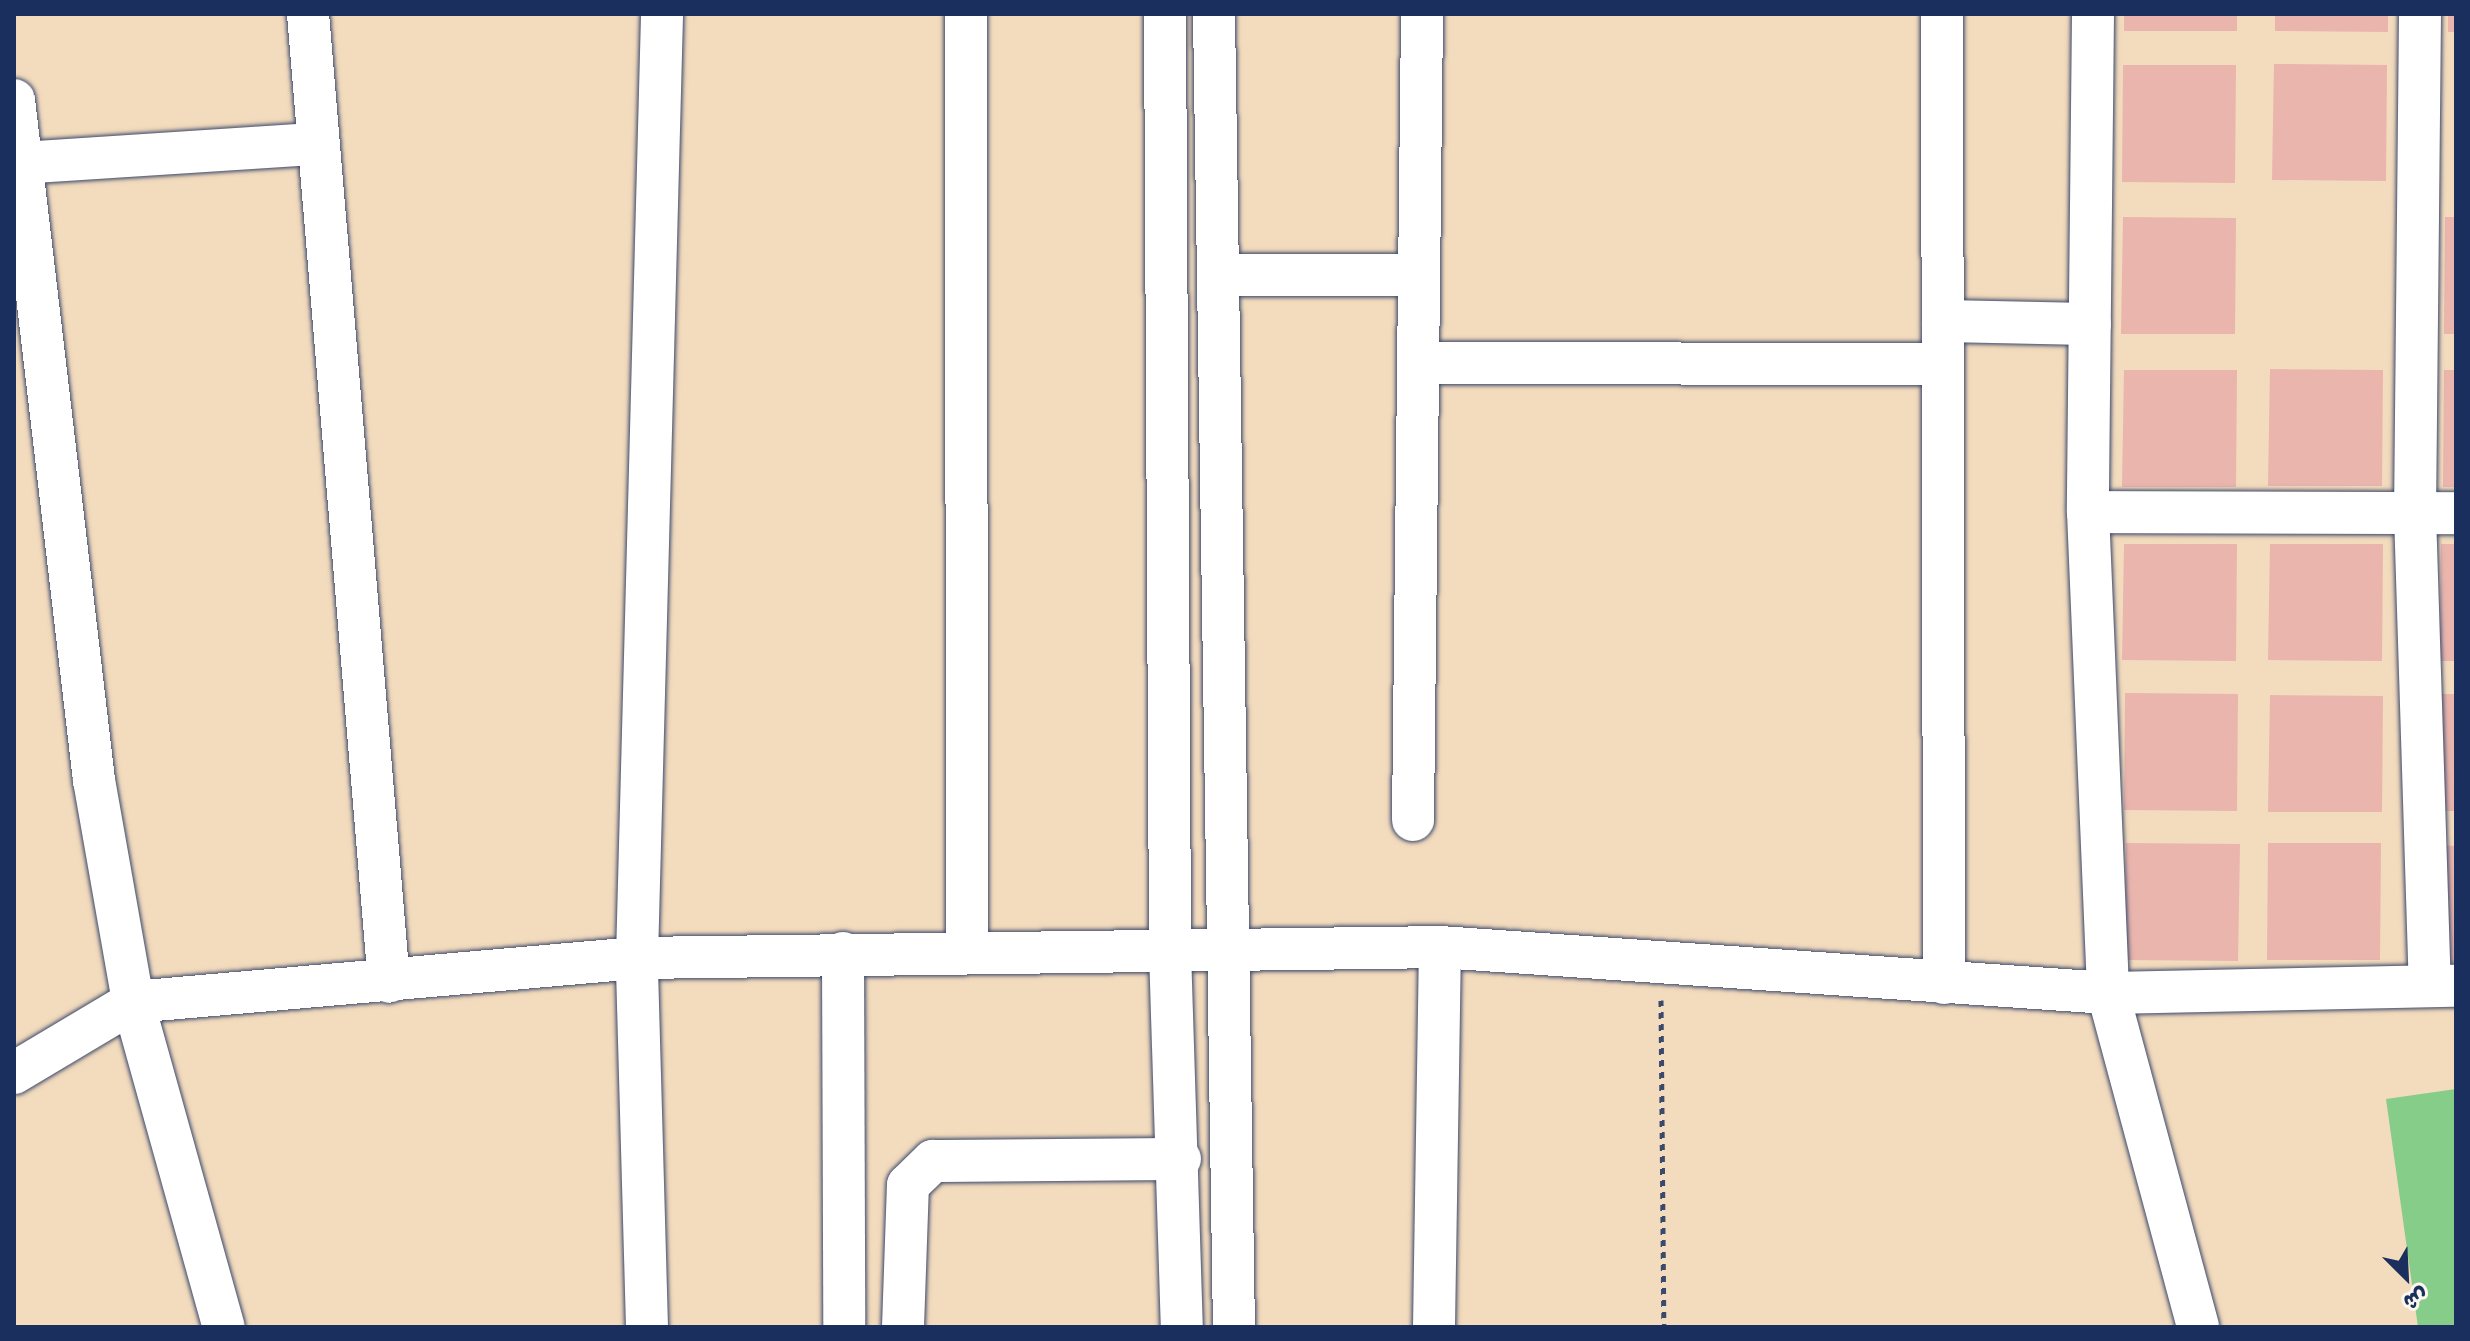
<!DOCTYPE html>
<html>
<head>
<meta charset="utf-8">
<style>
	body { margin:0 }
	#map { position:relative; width:2470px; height:1341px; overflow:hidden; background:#f3dbbd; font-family:Itim,"Playpen Sans Arabic",sans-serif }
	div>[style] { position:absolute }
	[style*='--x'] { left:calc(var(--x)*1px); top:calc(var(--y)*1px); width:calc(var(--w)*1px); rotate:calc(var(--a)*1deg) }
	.green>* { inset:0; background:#85cd88 }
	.building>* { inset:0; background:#e9b5ad }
	.path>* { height:5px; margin-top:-2.5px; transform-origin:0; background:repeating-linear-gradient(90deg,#3b496c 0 6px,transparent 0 12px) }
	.roads { filter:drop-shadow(0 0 2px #3b496c) drop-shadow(0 0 2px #3b496c) }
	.minor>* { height:42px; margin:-21px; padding:0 21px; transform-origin:21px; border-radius:21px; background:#fff }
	span { translate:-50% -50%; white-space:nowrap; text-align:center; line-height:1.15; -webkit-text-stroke:7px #fbf7ec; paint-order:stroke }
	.frame { position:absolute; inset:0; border:16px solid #1b2f5e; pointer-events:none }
	.north { position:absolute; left:2366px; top:1237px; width:80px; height:80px; -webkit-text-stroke:6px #fbf7ec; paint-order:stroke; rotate:156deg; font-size:22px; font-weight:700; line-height:32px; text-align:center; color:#1b2f5e }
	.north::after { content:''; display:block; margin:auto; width:28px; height:36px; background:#1b2f5e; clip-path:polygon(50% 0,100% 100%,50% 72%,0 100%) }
</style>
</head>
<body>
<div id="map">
	<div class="green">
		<i style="clip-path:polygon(2456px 1089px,2456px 1327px,2418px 1327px,2386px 1099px)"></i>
	</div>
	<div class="building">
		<i style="clip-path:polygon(2124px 14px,2237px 14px,2237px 31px,2124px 31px)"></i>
		<i style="clip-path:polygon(2275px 14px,2388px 14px,2388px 32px,2275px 31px)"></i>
		<i style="clip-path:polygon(2448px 14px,2456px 14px,2456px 32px,2448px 32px)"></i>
		<i style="clip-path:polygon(2274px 64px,2387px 65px,2386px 181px,2272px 180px)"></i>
		<i style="clip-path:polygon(2123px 65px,2236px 65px,2235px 183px,2122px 182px)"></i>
		<i style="clip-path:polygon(2123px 217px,2236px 218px,2235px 334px,2121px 334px)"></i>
		<i style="clip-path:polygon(2445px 217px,2456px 217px,2456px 334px,2444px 334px)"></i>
		<i style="clip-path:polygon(2270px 369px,2383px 370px,2382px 486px,2268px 486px)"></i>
		<i style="clip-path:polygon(2124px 370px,2237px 370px,2236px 487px,2122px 487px)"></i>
		<i style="clip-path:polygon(2444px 370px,2456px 370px,2456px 487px,2443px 487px)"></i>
		<i style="clip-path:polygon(2124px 544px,2237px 544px,2236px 661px,2122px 660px)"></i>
		<i style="clip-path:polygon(2270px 544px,2383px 544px,2382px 661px,2268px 660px)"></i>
		<i style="clip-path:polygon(2441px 544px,2456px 544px,2456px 661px,2440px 661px)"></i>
		<i style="clip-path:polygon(2125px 693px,2238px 694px,2237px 811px,2124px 810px)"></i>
		<i style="clip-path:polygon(2440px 694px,2456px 694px,2456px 811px,2438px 811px)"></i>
		<i style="clip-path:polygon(2270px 695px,2383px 696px,2382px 812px,2268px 812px)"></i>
		<i style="clip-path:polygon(2126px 843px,2240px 844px,2238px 961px,2125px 960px)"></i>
		<i style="clip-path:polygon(2268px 843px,2381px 843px,2380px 960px,2267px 960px)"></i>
		<i style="clip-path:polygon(2437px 845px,2456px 846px,2456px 962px,2436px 962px)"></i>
	</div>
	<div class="path">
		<i style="--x:1661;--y:1000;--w:327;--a:89.5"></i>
	</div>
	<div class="roads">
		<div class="minor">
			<i style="--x:308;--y:14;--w:971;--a:85.22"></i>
			<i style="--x:966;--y:14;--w:938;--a:89.94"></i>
			<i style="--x:1165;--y:14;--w:937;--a:89.69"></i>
			<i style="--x:1170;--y:951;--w:376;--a:88.2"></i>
			<i style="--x:1214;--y:14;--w:1313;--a:89.13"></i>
			<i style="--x:1942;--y:14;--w:969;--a:89.88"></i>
			<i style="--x:2093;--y:14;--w:498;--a:90.6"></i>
			<i style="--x:2088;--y:512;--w:481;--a:87.6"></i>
			<i style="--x:2108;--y:993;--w:346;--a:74.9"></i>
			<i style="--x:2420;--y:14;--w:500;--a:90.57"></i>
			<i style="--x:2415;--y:514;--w:472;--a:88.2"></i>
			<i style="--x:14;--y:100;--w:685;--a:83.29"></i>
			<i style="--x:94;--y:780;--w:225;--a:80"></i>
			<i style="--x:133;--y:1002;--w:337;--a:74.4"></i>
			<i style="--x:20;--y:163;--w:296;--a:-3.7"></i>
			<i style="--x:1218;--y:275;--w:201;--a:0"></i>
			<i style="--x:1943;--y:321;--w:147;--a:1.2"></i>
			<i style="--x:1418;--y:363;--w:524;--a:0.11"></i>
			<i style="--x:2088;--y:512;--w:368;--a:0.2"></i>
			<i style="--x:1413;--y:820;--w:806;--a:-89.36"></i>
			<i style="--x:843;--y:953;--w:374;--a:89.8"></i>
			<i style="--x:14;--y:1073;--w:139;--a:-30.8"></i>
			<i style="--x:133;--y:1002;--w:506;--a:-4.99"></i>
			<i style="--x:637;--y:958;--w:803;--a:-0.78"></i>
			<i style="--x:1440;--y:947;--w:670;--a:3.94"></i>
			<i style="--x:2108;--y:993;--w:348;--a:-1.2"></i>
			<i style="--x:647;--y:1327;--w:369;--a:-91.6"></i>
			<i style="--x:637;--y:958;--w:944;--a:-88.48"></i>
			<i style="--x:903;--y:1327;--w:142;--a:-88"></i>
			<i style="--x:908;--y:1185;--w:35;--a:-44"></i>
			<i style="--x:933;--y:1161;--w:247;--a:-0.5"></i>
			<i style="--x:1434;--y:1327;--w:380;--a:-89.1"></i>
		</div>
	</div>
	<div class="frame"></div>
	<div class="north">ش</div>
</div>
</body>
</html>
